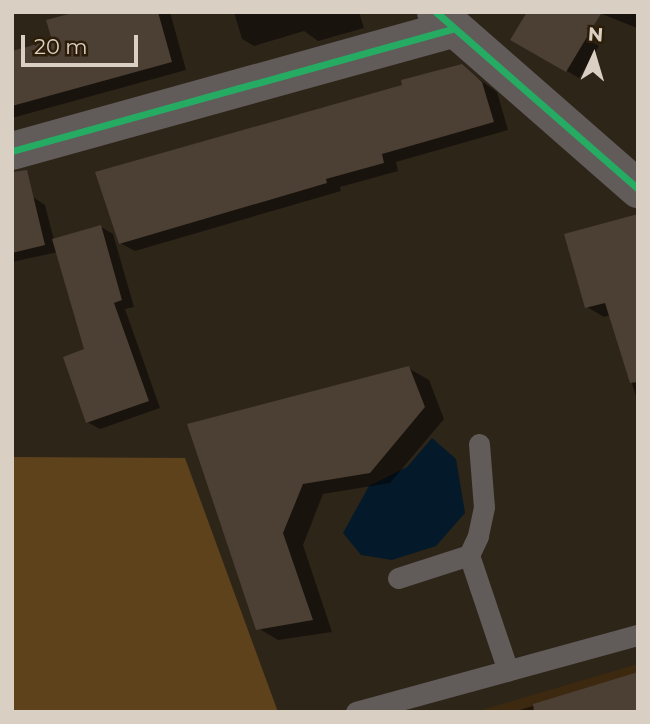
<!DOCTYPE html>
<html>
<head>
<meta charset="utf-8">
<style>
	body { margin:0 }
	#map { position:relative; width:650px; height:724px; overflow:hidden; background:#2e2519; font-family:Montserrat,sans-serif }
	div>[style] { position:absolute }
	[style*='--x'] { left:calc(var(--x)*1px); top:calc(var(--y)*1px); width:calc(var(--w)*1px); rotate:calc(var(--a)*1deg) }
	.built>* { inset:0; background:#3d290f }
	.green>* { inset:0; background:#5e421c }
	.water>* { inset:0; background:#041929 }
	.shadow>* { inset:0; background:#0007 }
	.building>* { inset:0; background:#4c3f33 }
	.lane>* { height:21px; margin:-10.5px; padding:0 10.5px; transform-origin:10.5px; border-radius:10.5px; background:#615b5a }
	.street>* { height:38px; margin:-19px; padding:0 19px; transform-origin:19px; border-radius:19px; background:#615b5a }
	.cycleway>* { height:7px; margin:-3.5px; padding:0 3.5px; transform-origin:3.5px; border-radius:3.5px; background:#26ab63 }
	span { translate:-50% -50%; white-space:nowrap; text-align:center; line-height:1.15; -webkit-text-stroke:5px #2c1d08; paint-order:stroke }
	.frame { position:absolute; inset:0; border:14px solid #dacfc3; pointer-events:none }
	.north { position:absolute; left:559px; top:21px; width:70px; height:70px; -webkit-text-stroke:5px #2c1d08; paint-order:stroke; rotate:4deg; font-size:19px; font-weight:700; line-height:28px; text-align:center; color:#dacfc3 }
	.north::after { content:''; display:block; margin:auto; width:24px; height:32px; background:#dacfc3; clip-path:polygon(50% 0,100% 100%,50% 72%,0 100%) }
	.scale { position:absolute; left:21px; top:35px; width:117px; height:32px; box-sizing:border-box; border:4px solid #dacfc3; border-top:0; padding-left:9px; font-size:21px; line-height:24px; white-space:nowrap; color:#dacfc3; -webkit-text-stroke:5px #2c1d08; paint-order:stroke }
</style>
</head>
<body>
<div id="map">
	<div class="built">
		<i style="clip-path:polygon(638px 664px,638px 712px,475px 712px)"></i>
	</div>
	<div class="green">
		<i style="clip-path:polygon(12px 457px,185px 458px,278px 712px,12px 712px)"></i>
	</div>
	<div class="water">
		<i style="clip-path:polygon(432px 438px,456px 459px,465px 513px,436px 546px,392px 560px,361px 555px,343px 533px,369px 486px,407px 467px)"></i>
	</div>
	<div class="shadow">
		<i style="clip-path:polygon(83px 12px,170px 12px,186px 70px,12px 118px,12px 52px,54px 41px)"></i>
		<i style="clip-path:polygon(234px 12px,359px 12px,364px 28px,318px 41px,304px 31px,254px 46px,242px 39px)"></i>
		<i style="clip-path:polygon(542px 12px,599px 46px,579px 78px,513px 39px)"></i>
		<i style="clip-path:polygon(599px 12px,638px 12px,637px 28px,602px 14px)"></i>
		<i style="clip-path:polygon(461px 66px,497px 92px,508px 130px,396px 162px,398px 171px,340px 187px,341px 191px,135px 251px,120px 243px,405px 87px)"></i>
		<i style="clip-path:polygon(33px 197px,45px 205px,54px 240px,101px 227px,113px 234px,134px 307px,125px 309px,160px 408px,100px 429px,87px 422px,86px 350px,58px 252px,12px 262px,12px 203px)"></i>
		<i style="clip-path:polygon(638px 216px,638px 403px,611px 315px,604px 317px,587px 307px)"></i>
		<i style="clip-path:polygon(408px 368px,429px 380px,444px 419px,390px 483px,323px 494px,303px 545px,332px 632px,278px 640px,258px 628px,190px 425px)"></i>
		<i style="clip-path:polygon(638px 674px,638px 712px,513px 712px)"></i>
	</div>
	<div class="building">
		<i style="clip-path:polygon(76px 12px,158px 12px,172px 62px,12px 106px,12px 51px,52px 40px,46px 20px)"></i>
		<i style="clip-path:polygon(527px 12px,602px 12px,566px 72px,510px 40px)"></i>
		<i style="clip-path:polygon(462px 64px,482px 82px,494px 122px,382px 154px,384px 163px,326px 179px,327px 183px,119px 244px,95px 172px,402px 85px,401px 80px)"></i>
		<i style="clip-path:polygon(27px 170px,45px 245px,12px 253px,12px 172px)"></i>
		<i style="clip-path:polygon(638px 214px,638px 382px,630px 383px,605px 303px,585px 308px,564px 234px)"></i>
		<i style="clip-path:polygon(101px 225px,122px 300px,114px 303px,149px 401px,86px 423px,63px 357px,84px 349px,52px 239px)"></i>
		<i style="clip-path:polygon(409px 366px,425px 407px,370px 473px,303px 484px,283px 533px,313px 620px,256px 630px,187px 424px)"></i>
		<i style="clip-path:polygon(638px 672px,638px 712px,534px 712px,533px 704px)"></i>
	</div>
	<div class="lane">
		<i style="--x:479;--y:444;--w:63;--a:85.5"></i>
		<i style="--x:484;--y:507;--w:30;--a:102"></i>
		<i style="--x:478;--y:536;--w:21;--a:115"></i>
		<i style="--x:469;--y:555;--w:122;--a:71.4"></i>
		<i style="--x:398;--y:578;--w:75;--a:-17.9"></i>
		<i style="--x:356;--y:712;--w:292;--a:-15.3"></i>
	</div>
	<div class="street">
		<i style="--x:436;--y:12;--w:269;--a:41.2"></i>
		<i style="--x:12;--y:151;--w:458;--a:-15.5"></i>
	</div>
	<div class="cycleway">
		<i style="--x:436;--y:12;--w:269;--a:41.2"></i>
		<i style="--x:12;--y:151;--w:458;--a:-15.5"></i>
	</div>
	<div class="frame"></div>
	<div class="north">N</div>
	<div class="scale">20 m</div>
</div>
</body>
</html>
